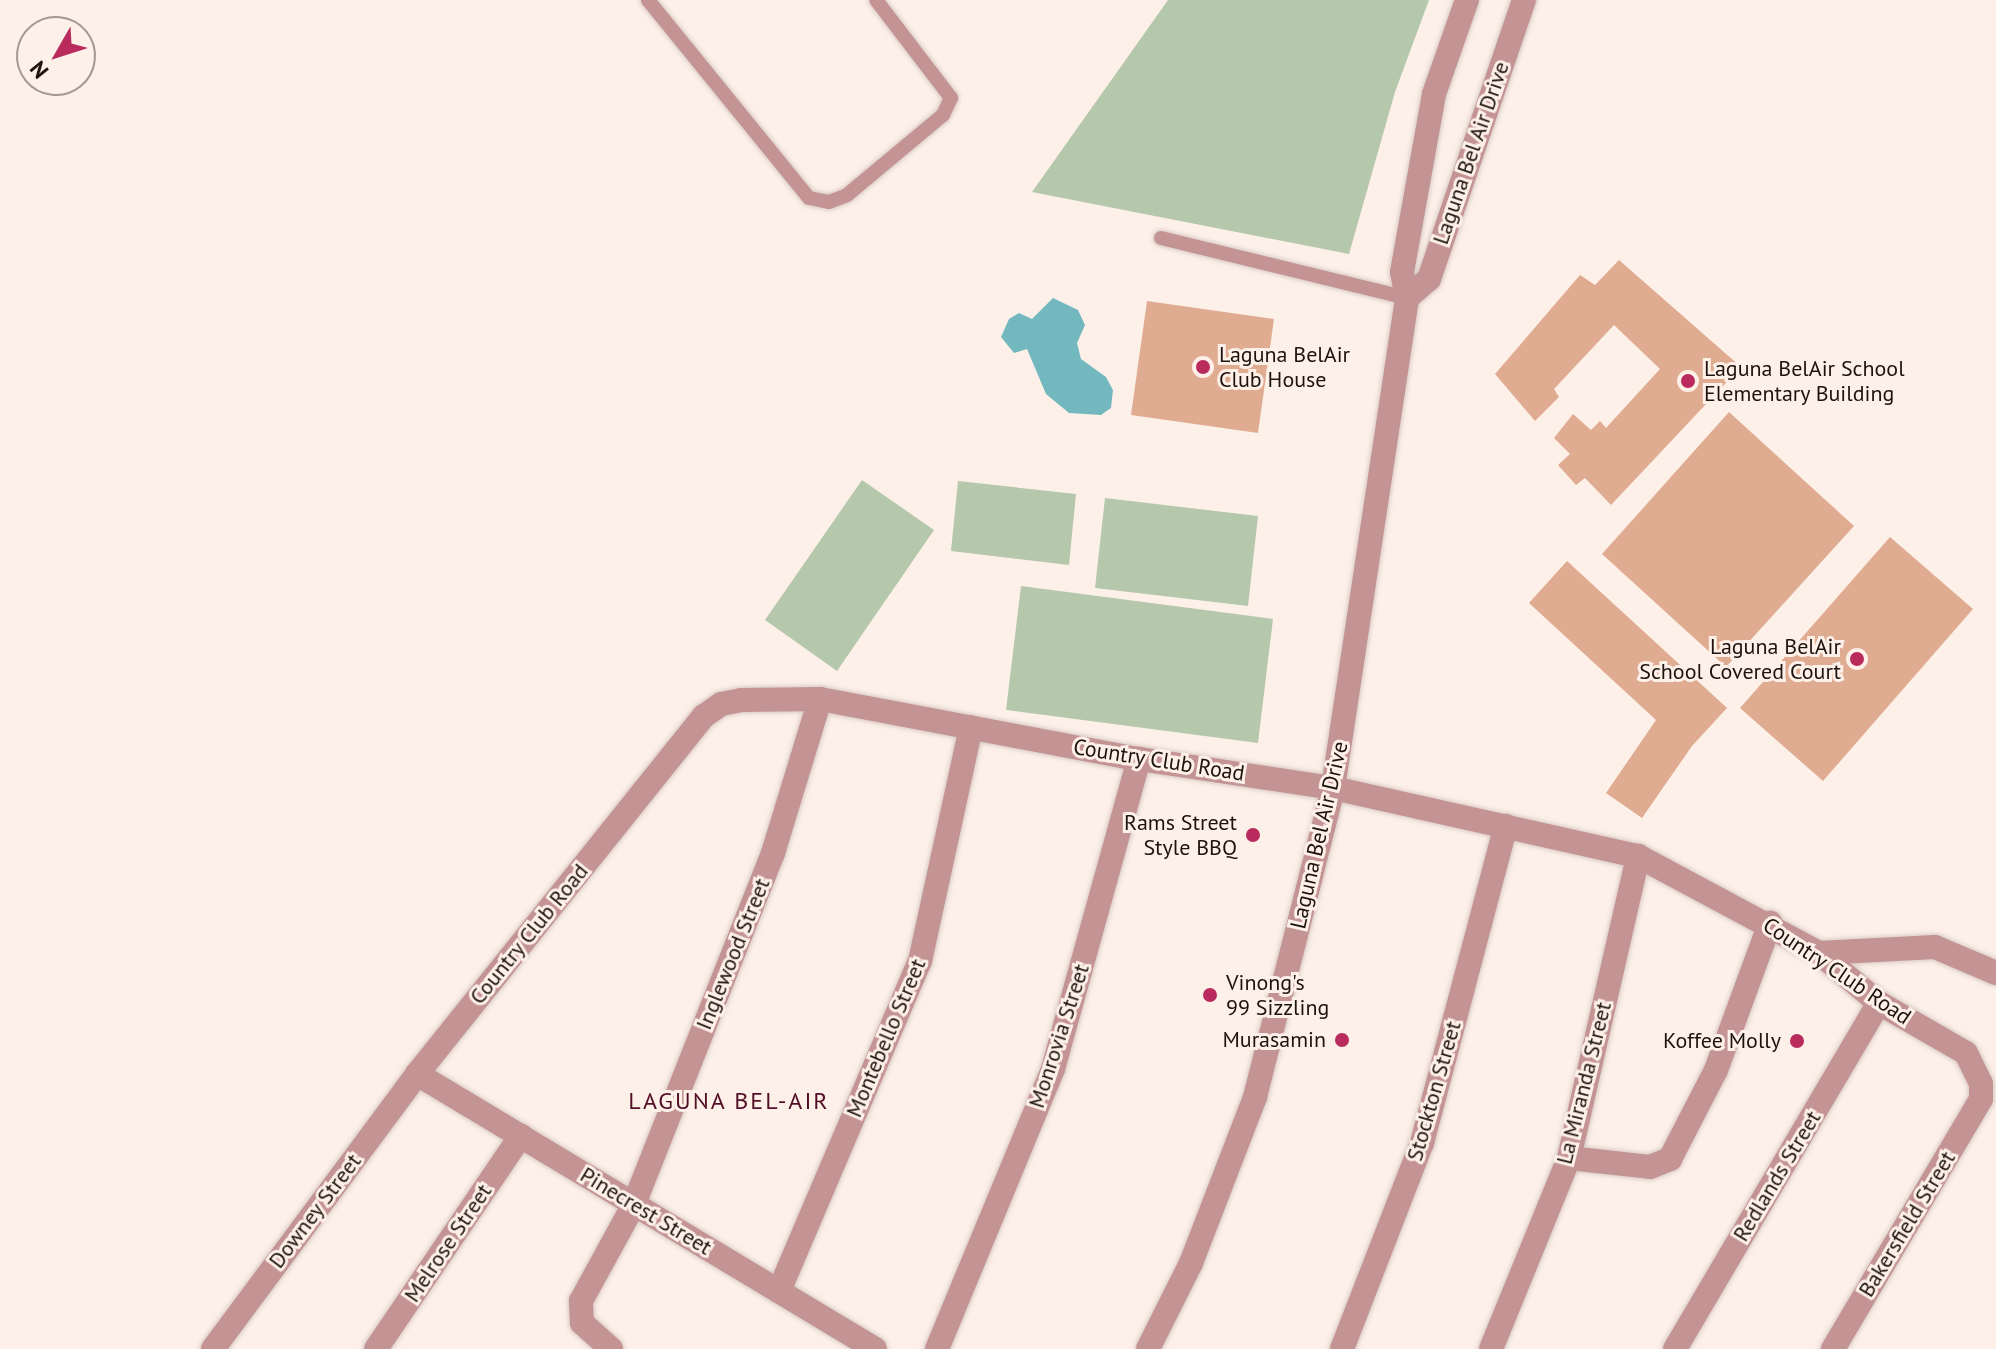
<!DOCTYPE html>
<html>
<head>
<meta charset="utf-8">
<style>
	body { margin:0 }
	#map { position:relative; width:1996px; height:1349px; overflow:hidden; background:#fdf0e9; font-family:"PT Sans",sans-serif }
	div>[style] { position:absolute }
	[style*='--x'] { left:calc(var(--x)*1px); top:calc(var(--y)*1px); width:calc(var(--w)*1px); rotate:calc(var(--a)*1deg) }
	.green>* { inset:0; background:#b6c8ac }
	.water>* { inset:0; background:#72b8be }
	.building>* { inset:0; background:#e0ac91 }
	.roads { filter:drop-shadow(0 0 2px #d9ccc6) drop-shadow(0 0 2px #d9ccc6) }
	.lane>* { height:14px; margin:-7px; padding:0 7px; transform-origin:7px; border-radius:7px; background:#c49394 }
	.street>* { height:24px; margin:-12px; padding:0 12px; transform-origin:12px; border-radius:12px; background:#c49394 }
	.dots>* { width:22px; height:22px; translate:-50% -50%; box-sizing:border-box; border:4px solid #fdf0e9; border-radius:50% }
	span { translate:-50% -50%; white-space:nowrap; text-align:center; line-height:1.15; -webkit-text-stroke:6px #fdf0e9; paint-order:stroke }
	.street-label { font-size:22px; color:#1d120c }
	.poi-label { font-size:22px; color:#1d120c }
	.left { translate:0 -50%; text-align:left }
	.right { translate:-100% -50%; text-align:right }
	.neighbourhood-label { font-size:24px; color:#520e26; letter-spacing:2px }
	.north { position:absolute; left:16px; top:16px; width:80px; height:80px; box-sizing:border-box; background:#fdf0e9; border:2px solid #a39791; border-radius:50%; rotate:231deg; font-size:22px; font-weight:700; line-height:32px; text-align:center; color:#1d120c }
	.north::after { content:''; display:block; margin:auto; width:28px; height:36px; background:#b92b5d; clip-path:polygon(50% 0,100% 100%,50% 72%,0 100%) }
</style>
</head>
<body>
<div id="map">
	<div class="green">
		<i style="clip-path:polygon(1168px 0,1429px 0,1395px 92px,1349px 254px,1032px 192px)"></i>
		<i style="clip-path:polygon(862px 480px,934px 530px,837px 671px,765px 620px)"></i>
		<i style="clip-path:polygon(958px 481px,1076px 494px,1069px 565px,951px 551px)"></i>
		<i style="clip-path:polygon(1105px 498px,1258px 516px,1248px 606px,1095px 588px)"></i>
		<i style="clip-path:polygon(1021px 586px,1273px 619px,1258px 743px,1006px 710px)"></i>
	</div>
	<div class="water">
		<i style="clip-path:polygon(1053px 298px,1078px 310px,1085px 325px,1077px 343px,1081px 359px,1106px 377px,1113px 390px,1111px 408px,1101px 415px,1069px 413px,1046px 394px,1027px 349px,1014px 353px,1001px 337px,1009px 319px,1019px 313px,1032px 319px)"></i>
	</div>
	<div class="building">
		<i style="clip-path:polygon(1619px 260px,1741px 367px,1611px 505px,1585px 478px,1576px 485px,1558px 465px,1570px 454px,1554px 438px,1573px 414px,1591px 430px,1600px 421px,1606px 428px,1660px 369px,1614px 325px,1554px 389px,1559px 397px,1535px 421px,1495px 374px,1580px 275px,1595px 285px)"></i>
		<i style="clip-path:polygon(1147px 301px,1274px 319px,1258px 433px,1131px 415px)"></i>
		<i style="clip-path:polygon(1729px 412px,1854px 526px,1726px 667px,1602px 554px)"></i>
		<i style="clip-path:polygon(1890px 537px,1973px 609px,1823px 781px,1740px 708px)"></i>
		<i style="clip-path:polygon(1567px 561px,1727px 708px,1692px 746px,1642px 818px,1606px 793px,1656px 720px,1529px 603px)"></i>
	</div>
	<div class="roads">
		<div class="lane">
			<i style="--x:648;--y:0;--w:255;--a:50.9"></i>
			<i style="--x:809;--y:198;--w:20;--a:11"></i>
			<i style="--x:829;--y:202;--w:19;--a:-21"></i>
			<i style="--x:847;--y:195;--w:125;--a:-39.8"></i>
			<i style="--x:943;--y:115;--w:19;--a:-65"></i>
			<i style="--x:951;--y:98;--w:123;--a:-127.4"></i>
			<i style="--x:1161;--y:238;--w:253;--a:13.7"></i>
		</div>
		<div class="street">
			<i style="--x:1407;--y:298;--w:29;--a:-41"></i>
			<i style="--x:1429;--y:279;--w:295;--a:-71.2"></i>
			<i style="--x:1819;--y:953;--w:116;--a:-3"></i>
			<i style="--x:1935;--y:947;--w:66;--a:23.1"></i>
			<i style="--x:417;--y:1074;--w:534;--a:30.98"></i>
			<i style="--x:1569;--y:1158;--w:81;--a:6.3"></i>
			<i style="--x:1650;--y:1167;--w:22;--a:-22"></i>
			<i style="--x:1670;--y:1159;--w:100;--a:-62.7"></i>
			<i style="--x:1716;--y:1070;--w:157;--a:-69.8"></i>
			<i style="--x:779;--y:1291;--w:359;--a:-66.9"></i>
			<i style="--x:920;--y:961;--w:239;--a:-77.7"></i>
			<i style="--x:213;--y:1349;--w:342;--a:-53.4"></i>
			<i style="--x:417;--y:1074;--w:459;--a:-51.3"></i>
			<i style="--x:704;--y:716;--w:21;--a:-35"></i>
			<i style="--x:721;--y:704;--w:20;--a:-11"></i>
			<i style="--x:741;--y:700;--w:79;--a:-0.7"></i>
			<i style="--x:820;--y:699;--w:325;--a:10.7"></i>
			<i style="--x:1139;--y:759;--w:196;--a:8.5"></i>
			<i style="--x:1333;--y:788;--w:312;--a:12.6"></i>
			<i style="--x:1638;--y:856;--w:205;--a:28.2"></i>
			<i style="--x:1819;--y:953;--w:78;--a:39.8"></i>
			<i style="--x:1879;--y:1003;--w:100;--a:29.9"></i>
			<i style="--x:1966;--y:1053;--w:34;--a:64"></i>
			<i style="--x:1981;--y:1084;--w:15;--a:90"></i>
			<i style="--x:1981;--y:1099;--w:291;--a:120.6"></i>
			<i style="--x:376;--y:1349;--w:258;--a:-55.8"></i>
			<i style="--x:611;--y:1349;--w:39;--a:-138"></i>
			<i style="--x:582;--y:1323;--w:22;--a:-93"></i>
			<i style="--x:581;--y:1301;--w:111;--a:-61.3"></i>
			<i style="--x:634;--y:1204;--w:378;--a:-68.4"></i>
			<i style="--x:773;--y:853;--w:161;--a:-73"></i>
			<i style="--x:937;--y:1349;--w:303;--a:-67.5"></i>
			<i style="--x:1053;--y:1069;--w:322;--a:-74.5"></i>
			<i style="--x:1148;--y:1349;--w:96;--a:-63.4"></i>
			<i style="--x:1191;--y:1263;--w:178;--a:-68.9"></i>
			<i style="--x:1255;--y:1097;--w:319;--a:-75.8"></i>
			<i style="--x:1333;--y:788;--w:496;--a:-81.4"></i>
			<i style="--x:1407;--y:298;--w:26;--a:-101"></i>
			<i style="--x:1402;--y:272;--w:181;--a:-79.8"></i>
			<i style="--x:1434;--y:94;--w:100;--a:-70.7"></i>
			<i style="--x:1342;--y:1349;--w:221;--a:-68.8"></i>
			<i style="--x:1422;--y:1143;--w:328;--a:-75.2"></i>
			<i style="--x:1491;--y:1349;--w:206;--a:-67.8"></i>
			<i style="--x:1569;--y:1158;--w:310;--a:-77.1"></i>
			<i style="--x:1675;--y:1349;--w:402;--a:-59.5"></i>
		</div>
	</div>
	<div class="dots">
		<i style="left:1203px;top:367px;background:#b92b5d"></i>
		<i style="left:1688px;top:381px;background:#b92b5d"></i>
		<i style="left:1857px;top:659px;background:#b92b5d"></i>
		<i style="left:1253px;top:835px;background:#b92b5d"></i>
		<i style="left:1210px;top:995px;background:#b92b5d"></i>
		<i style="left:1342px;top:1040px;background:#b92b5d"></i>
		<i style="left:1797px;top:1041px;background:#b92b5d"></i>
	</div>
	<div class="street-label">
		<span style="left:1471px;top:153px;rotate:-71deg">Laguna Bel Air Drive</span>
		<span style="left:1159px;top:760px;rotate:9deg">Country Club Road</span>
		<span style="left:1319px;top:835px;rotate:-77deg">Laguna Bel Air Drive</span>
		<span style="left:529px;top:934px;rotate:-51deg">Country Club Road</span>
		<span style="left:733px;top:954px;rotate:-68deg">Inglewood Street</span>
		<span style="left:1837px;top:971px;rotate:34deg">Country Club Road</span>
		<span style="left:1059px;top:1036px;rotate:-72deg">Monrovia Street</span>
		<span style="left:886px;top:1038px;rotate:-67deg">Montebello Street</span>
		<span style="left:1584px;top:1083px;rotate:-76deg">La Miranda Street</span>
		<span style="left:1434px;top:1091px;rotate:-74deg">Stockton Street</span>
		<span style="left:1777px;top:1176px;rotate:-59deg">Redlands Street</span>
		<span style="left:315px;top:1211px;rotate:-53deg">Downey Street</span>
		<span style="left:646px;top:1211px;rotate:31deg">Pinecrest Street</span>
		<span style="left:1907px;top:1224px;rotate:-59deg">Bakersfield Street</span>
		<span style="left:448px;top:1243px;rotate:-56deg">Melrose Street</span>
	</div>
	<div class="poi-label">
		<span class="left" style="left:1219px;top:367px">Laguna BelAir<br>Club House</span>
		<span class="left" style="left:1704px;top:381px">Laguna BelAir School<br>Elementary Building</span>
		<span class="right" style="left:1841px;top:659px">Laguna BelAir<br>School Covered Court</span>
		<span class="right" style="left:1237px;top:835px">Rams Street<br>Style BBQ</span>
		<span class="left" style="left:1226px;top:995px">Vinong's<br>99 Sizzling</span>
		<span class="right" style="left:1326px;top:1040px">Murasamin</span>
		<span class="right" style="left:1781px;top:1041px">Koffee Molly</span>
	</div>
	<div class="neighbourhood-label">
		<span style="left:729px;top:1101px">LAGUNA BEL-AIR</span>
	</div>
	<div class="north">N</div>
</div>
</body>
</html>
